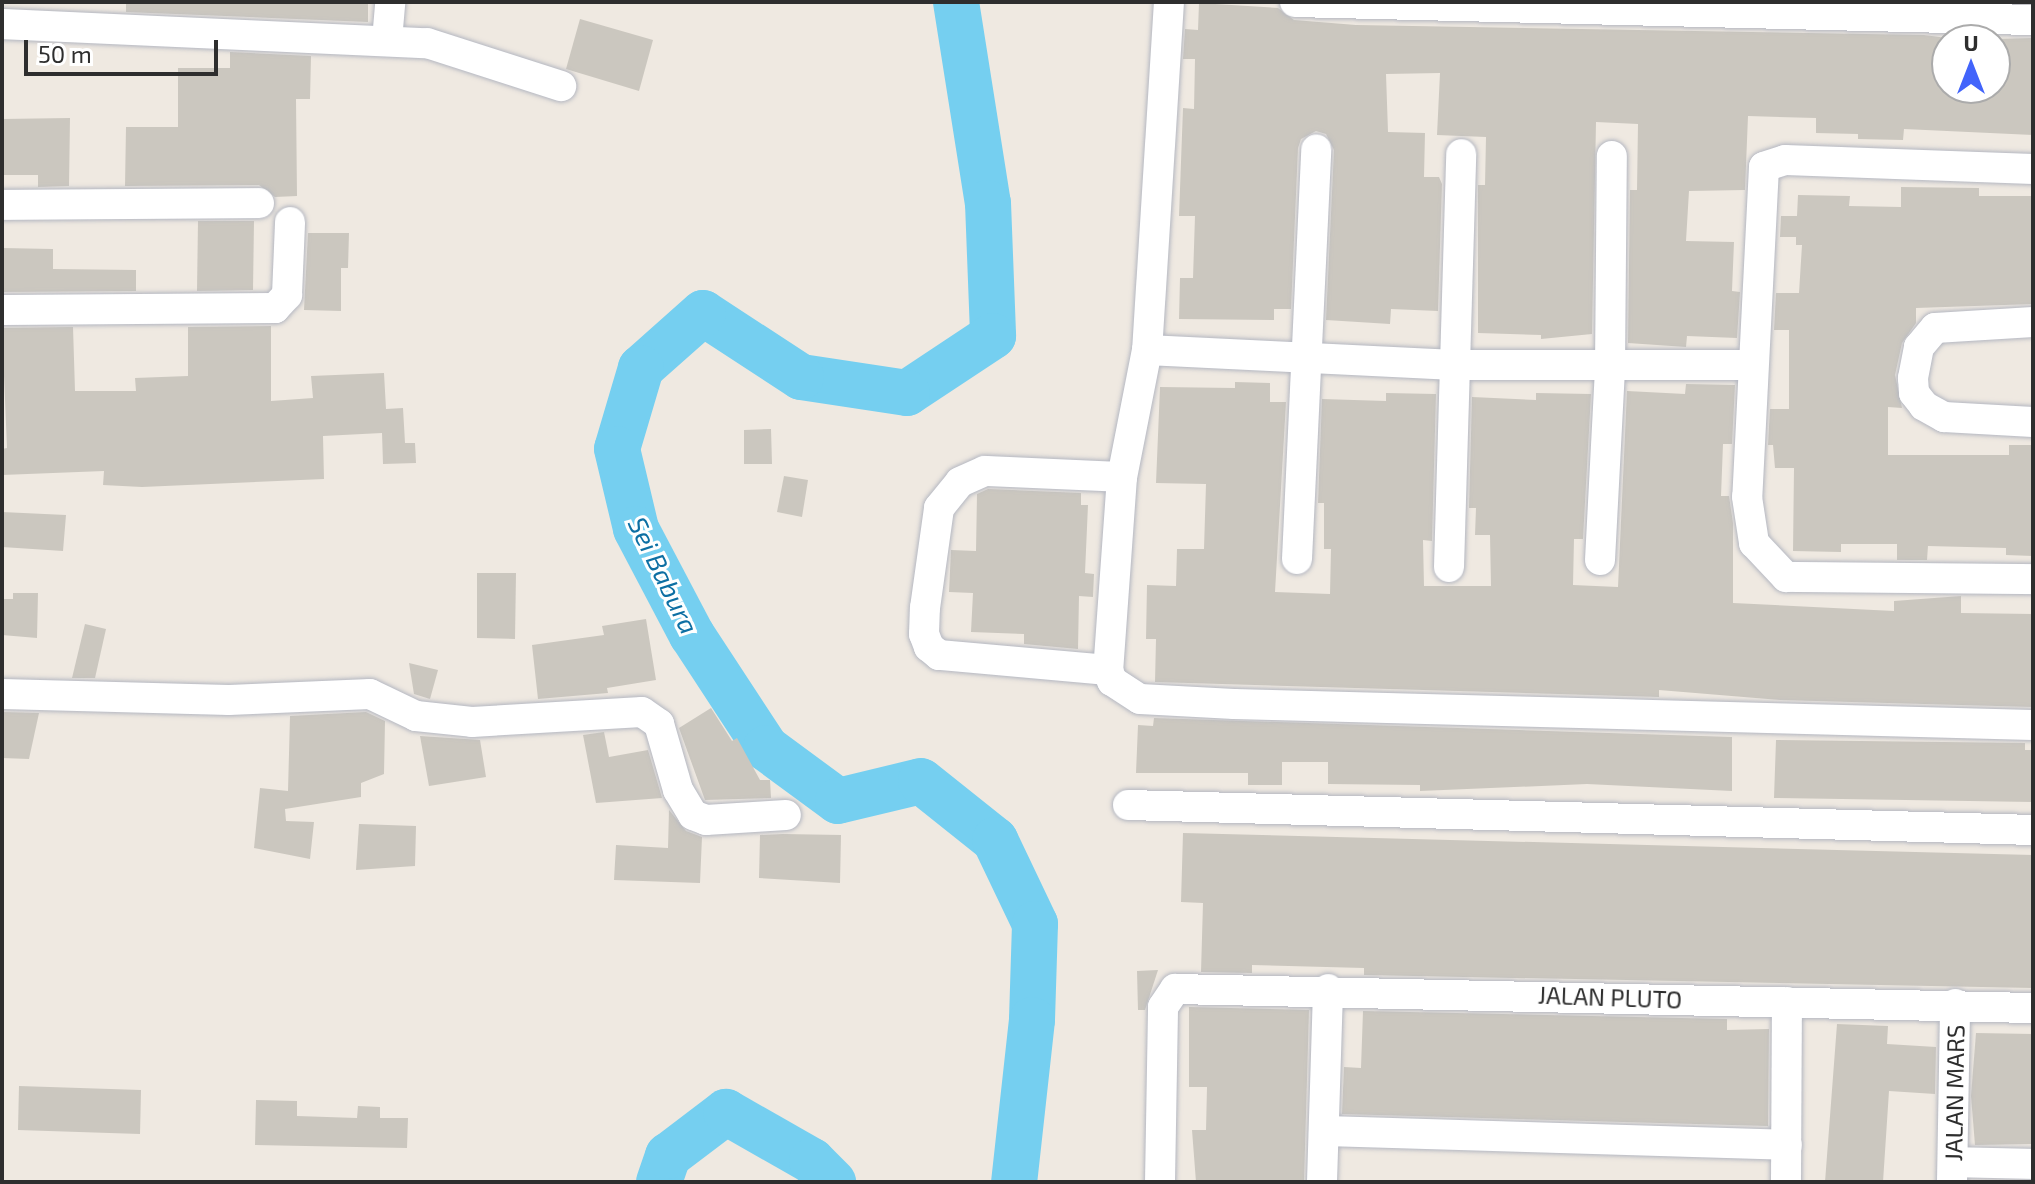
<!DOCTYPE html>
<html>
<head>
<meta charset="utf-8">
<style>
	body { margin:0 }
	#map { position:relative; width:2035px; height:1184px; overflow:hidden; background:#efe9e1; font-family:"Exo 2",sans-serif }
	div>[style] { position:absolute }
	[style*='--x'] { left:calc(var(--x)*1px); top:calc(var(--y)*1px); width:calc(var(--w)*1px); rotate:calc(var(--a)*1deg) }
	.river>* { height:46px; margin:-23px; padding:0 23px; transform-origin:23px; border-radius:23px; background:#75cff0 }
	.building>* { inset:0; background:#cbc7bf }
	.roads { filter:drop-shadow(0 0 2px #b4b7c1) drop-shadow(0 0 2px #b4b7c1) }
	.minor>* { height:30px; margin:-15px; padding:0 15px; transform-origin:15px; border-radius:15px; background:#fff }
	span { translate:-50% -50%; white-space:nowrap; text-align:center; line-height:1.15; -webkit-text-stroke:6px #fff; paint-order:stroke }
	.street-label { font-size:24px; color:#2e2e2e }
	.water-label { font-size:26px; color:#0d6fa3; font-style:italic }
	.frame { position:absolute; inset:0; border:4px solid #2e2e2e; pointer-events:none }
	.north { position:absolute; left:1931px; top:24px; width:80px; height:80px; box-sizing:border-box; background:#fff; border:2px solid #ababab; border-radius:50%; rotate:0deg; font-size:22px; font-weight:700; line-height:32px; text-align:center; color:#2e2e2e }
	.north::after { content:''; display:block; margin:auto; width:28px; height:36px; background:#4264fb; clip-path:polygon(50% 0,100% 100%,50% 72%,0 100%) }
	.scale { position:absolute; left:24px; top:40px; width:194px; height:36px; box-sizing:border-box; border:4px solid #2e2e2e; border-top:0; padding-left:10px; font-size:24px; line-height:28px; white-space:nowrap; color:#2e2e2e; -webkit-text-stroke:6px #fff; paint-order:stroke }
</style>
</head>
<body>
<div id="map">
	<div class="river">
		<i style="--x:956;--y:2;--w:204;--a:81"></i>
		<i style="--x:988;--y:203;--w:133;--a:87.8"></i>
		<i style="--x:993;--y:336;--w:103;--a:146.5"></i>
		<i style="--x:907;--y:393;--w:107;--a:-171.4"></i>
		<i style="--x:801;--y:377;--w:117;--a:-146.9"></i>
		<i style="--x:703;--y:313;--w:83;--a:138.4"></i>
		<i style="--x:641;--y:368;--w:84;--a:106.5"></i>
		<i style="--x:617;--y:449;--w:82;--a:76.6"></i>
		<i style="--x:636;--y:529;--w:120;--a:62.2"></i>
		<i style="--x:692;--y:635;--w:135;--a:56.8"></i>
		<i style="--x:766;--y:748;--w:89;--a:36.4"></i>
		<i style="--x:838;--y:801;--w:85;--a:-13.5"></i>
		<i style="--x:921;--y:781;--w:95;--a:38.6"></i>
		<i style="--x:995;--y:840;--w:93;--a:64.5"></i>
		<i style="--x:1035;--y:924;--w:96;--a:91.8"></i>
		<i style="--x:1032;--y:1020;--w:163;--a:96.3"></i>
		<i style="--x:659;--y:1182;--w:28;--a:-71"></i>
		<i style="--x:668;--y:1156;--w:73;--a:-37.2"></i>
		<i style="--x:726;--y:1112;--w:99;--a:29.7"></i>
		<i style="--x:812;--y:1161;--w:30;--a:45"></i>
	</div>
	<div class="building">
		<i style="clip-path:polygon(126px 2px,368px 2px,368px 22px,126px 12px)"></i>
		<i style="clip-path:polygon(1199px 3px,1278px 8px,1294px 20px,1356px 25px,1924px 35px,1947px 38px,1947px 91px,1995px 91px,1995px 39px,2033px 38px,2033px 135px,1904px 129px,1903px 140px,1858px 139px,1858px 134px,1816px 133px,1816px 118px,1748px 116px,1745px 190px,1689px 191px,1686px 241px,1734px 242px,1732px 291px,1740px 292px,1737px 338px,1687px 336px,1686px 347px,1628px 343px,1630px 190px,1637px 190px,1638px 124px,1596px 122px,1592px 334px,1541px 339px,1541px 335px,1478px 333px,1478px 185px,1485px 185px,1486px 137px,1437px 135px,1440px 73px,1386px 74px,1388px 132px,1425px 133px,1424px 177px,1439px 177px,1442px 184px,1438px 311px,1391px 309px,1390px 324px,1326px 320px,1334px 150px,1326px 134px,1316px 131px,1301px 139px,1298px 148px,1291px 309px,1274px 309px,1274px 320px,1179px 319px,1180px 278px,1193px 278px,1195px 216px,1179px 216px,1183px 108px,1194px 109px,1195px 59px,1183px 59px,1185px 29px,1198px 30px)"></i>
		<i style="clip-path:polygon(580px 19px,653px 40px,639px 91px,566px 69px)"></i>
		<i style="clip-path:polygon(230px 52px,311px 56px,310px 99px,296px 99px,297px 196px,275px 197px,259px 185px,125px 186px,126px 127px,178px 127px,178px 68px,230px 68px)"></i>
		<i style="clip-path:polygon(70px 118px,69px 186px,38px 187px,38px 175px,2px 175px,2px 119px)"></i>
		<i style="clip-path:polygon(1901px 187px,1979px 188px,1979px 196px,2033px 196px,2033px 304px,1916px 308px,1916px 323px,1902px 343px,1895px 375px,1902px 408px,1888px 407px,1888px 455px,2009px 455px,2009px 445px,2033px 445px,2033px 556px,2006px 555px,2006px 548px,1928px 546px,1927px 560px,1897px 560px,1897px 544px,1841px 544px,1841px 552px,1793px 551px,1794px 468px,1775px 468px,1773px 445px,1768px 445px,1770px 409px,1789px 409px,1789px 330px,1774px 330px,1776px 293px,1799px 293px,1802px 245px,1796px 245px,1796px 237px,1780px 237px,1781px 216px,1797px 216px,1798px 195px,1850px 196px,1849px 206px,1901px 207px)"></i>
		<i style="clip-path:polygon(198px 221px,254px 221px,253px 290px,197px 291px)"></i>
		<i style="clip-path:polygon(308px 233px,349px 233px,348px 268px,341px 268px,341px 311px,304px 310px)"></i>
		<i style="clip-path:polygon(2px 248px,53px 249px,53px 269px,136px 270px,136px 291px,2px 292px)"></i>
		<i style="clip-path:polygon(271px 326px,271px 401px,313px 398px,311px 376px,384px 373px,386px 409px,403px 408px,405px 443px,415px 443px,416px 463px,383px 464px,382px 433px,323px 436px,324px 479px,142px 487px,103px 485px,104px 471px,2px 475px,2px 449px,7px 448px,2px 328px,73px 327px,75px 391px,136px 391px,135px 378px,188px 376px,188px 327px)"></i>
		<i style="clip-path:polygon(1235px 382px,1270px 383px,1270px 402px,1286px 402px,1275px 592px,1330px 594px,1331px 549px,1324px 549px,1324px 503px,1318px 503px,1322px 399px,1386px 401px,1386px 393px,1436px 394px,1432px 541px,1423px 540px,1424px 586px,1491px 586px,1490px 535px,1475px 535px,1476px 508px,1469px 508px,1472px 397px,1536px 400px,1536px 393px,1591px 394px,1583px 539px,1574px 539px,1573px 585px,1618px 587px,1627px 391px,1685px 394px,1686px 384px,1735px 385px,1732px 444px,1723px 444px,1721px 496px,1729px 496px,1733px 523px,1733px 603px,1894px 611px,1894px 601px,1961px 596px,1961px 613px,2033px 614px,2033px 707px,1780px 700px,1659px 690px,1659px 697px,1155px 682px,1156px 639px,1146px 639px,1147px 585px,1176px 586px,1177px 549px,1204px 549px,1206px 484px,1156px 483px,1160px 387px,1235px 388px)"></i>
		<i style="clip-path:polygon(771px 429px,772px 464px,744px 464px,744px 430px)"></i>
		<i style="clip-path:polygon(784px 476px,808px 480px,802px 517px,777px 512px)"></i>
		<i style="clip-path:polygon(988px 489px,1081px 493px,1081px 505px,1088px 505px,1085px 573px,1094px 574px,1093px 597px,1079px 596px,1078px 649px,1024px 644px,1024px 634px,971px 632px,973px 593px,949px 592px,951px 550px,976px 551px,977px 494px)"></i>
		<i style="clip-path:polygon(2px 512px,66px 515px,63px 551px,2px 547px)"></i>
		<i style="clip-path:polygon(477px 573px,516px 573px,515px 639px,477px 638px)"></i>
		<i style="clip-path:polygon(13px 593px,38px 593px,37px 638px,2px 635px,2px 599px,13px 599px)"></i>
		<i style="clip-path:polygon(646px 619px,656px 680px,607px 688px,608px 693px,538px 699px,532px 645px,604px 635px,602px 626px)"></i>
		<i style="clip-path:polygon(85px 624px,106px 629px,95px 678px,72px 678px)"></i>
		<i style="clip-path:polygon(409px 663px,438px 670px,430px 699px,414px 694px)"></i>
		<i style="clip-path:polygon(711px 708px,732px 741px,737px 738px,760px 780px,770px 780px,771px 798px,705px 800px,679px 728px)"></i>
		<i style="clip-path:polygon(2px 712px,39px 713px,29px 759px,2px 758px)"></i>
		<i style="clip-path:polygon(366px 712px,385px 721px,384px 774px,361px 783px,361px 797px,285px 809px,286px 821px,314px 822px,310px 859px,254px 848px,260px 788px,288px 791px,290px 716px)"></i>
		<i style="clip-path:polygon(1154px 718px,1732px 737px,1732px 791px,1587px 784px,1420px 791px,1420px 785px,1328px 784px,1328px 762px,1282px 762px,1282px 785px,1248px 785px,1248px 773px,1136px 773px,1138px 725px,1153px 726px)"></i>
		<i style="clip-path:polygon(604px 732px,609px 757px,648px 750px,662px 798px,596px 803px,583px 735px)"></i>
		<i style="clip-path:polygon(420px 736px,480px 740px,486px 777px,429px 786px)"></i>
		<i style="clip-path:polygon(1776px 740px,2025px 743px,2025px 750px,2033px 750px,2033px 802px,1774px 798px)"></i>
		<i style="clip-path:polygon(669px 810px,686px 831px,702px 837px,700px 883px,614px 880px,616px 845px,668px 848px)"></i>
		<i style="clip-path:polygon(359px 824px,416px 826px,415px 866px,356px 870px)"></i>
		<i style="clip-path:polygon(1183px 833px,2033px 855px,2033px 988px,1364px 975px,1364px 968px,1252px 965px,1252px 973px,1201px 972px,1203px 903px,1181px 902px)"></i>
		<i style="clip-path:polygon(783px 834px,841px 835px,840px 883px,759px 878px,760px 835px)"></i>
		<i style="clip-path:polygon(1158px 970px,1145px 1010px,1138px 1010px,1137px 971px)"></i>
		<i style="clip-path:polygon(1189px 1007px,1309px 1010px,1304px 1182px,1196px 1182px,1192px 1130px,1206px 1130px,1207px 1087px,1189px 1087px)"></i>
		<i style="clip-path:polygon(1363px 1011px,1727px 1019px,1727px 1030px,1769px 1029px,1768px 1126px,1342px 1114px,1344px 1067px,1361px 1068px)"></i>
		<i style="clip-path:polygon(1837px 1024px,1888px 1026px,1887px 1044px,1936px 1047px,1935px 1094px,1889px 1091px,1883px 1182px,1825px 1182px)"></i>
		<i style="clip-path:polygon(1976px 1033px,2033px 1034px,2033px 1144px,1975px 1145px,1971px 1096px)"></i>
		<i style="clip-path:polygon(19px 1086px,141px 1090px,140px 1134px,18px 1130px)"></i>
		<i style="clip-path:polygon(256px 1100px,297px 1101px,297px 1116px,357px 1118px,358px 1106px,380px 1107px,380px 1118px,408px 1118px,407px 1148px,255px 1145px)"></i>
	</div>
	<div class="roads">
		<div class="minor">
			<i style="--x:1169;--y:2;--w:349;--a:93.6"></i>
			<i style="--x:1147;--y:350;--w:129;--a:101.1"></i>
			<i style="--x:1122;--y:477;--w:194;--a:94.1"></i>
			<i style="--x:1108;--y:670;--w:12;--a:70"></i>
			<i style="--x:1112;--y:681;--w:33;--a:33"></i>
			<i style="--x:1140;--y:699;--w:94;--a:3"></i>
			<i style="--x:1234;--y:704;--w:799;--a:1.51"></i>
			<i style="--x:1295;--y:2;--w:738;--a:1.4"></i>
			<i style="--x:2;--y:24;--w:425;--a:2.6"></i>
			<i style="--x:427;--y:43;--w:141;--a:17.8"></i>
			<i style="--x:387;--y:40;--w:38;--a:-85"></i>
			<i style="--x:2033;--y:169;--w:248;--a:-177.9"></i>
			<i style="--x:1785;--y:160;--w:22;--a:162"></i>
			<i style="--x:1764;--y:167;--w:330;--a:92.9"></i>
			<i style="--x:1747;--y:497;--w:47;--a:81.3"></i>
			<i style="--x:1754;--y:543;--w:47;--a:46.7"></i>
			<i style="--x:1786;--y:577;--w:247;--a:0.5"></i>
			<i style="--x:2;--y:205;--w:257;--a:-0.4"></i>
			<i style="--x:2;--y:310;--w:273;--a:-0.4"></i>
			<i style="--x:275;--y:308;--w:18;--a:-47"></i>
			<i style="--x:287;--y:295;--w:73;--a:-87.6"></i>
			<i style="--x:2033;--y:322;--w:98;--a:176.5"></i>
			<i style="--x:1935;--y:328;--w:25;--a:130"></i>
			<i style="--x:1919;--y:347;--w:32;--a:101"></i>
			<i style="--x:1913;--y:378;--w:15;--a:86"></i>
			<i style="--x:1914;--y:393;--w:16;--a:52"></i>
			<i style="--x:1924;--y:406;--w:23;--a:29"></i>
			<i style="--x:1944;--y:417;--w:89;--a:3.2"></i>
			<i style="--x:1147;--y:350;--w:308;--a:2.8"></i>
			<i style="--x:1455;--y:365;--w:298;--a:0"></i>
			<i style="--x:1297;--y:559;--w:410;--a:-87.3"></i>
			<i style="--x:1600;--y:560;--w:193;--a:-87"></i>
			<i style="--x:1610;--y:367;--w:211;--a:-89.5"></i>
			<i style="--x:1449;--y:567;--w:413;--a:-88.3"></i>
			<i style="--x:1108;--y:670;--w:170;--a:-174.9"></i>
			<i style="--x:939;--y:655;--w:13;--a:-141"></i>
			<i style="--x:929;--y:647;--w:14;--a:-111"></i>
			<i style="--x:924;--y:634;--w:26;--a:-88"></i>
			<i style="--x:925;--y:608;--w:101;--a:-82"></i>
			<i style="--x:939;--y:508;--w:33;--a:-51"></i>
			<i style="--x:960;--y:482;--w:27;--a:-24"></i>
			<i style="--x:985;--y:471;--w:137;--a:2.5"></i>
			<i style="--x:2;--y:694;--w:227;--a:1.5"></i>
			<i style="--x:229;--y:700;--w:141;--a:-2.4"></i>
			<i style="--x:370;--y:694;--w:51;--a:25.6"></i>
			<i style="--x:416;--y:716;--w:56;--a:6.1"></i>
			<i style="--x:472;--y:722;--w:170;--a:-3.4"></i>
			<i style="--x:642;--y:712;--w:21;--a:35"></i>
			<i style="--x:659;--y:724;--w:69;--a:73.9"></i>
			<i style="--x:678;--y:790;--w:29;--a:59"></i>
			<i style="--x:693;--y:815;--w:14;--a:21"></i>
			<i style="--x:706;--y:820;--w:80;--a:-3.6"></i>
			<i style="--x:1128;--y:805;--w:905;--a:1.58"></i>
			<i style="--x:1324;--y:1131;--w:463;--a:1.7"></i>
			<i style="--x:1953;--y:1162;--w:80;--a:1.4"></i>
			<i style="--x:1160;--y:1182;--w:175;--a:-89"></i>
			<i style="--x:1163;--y:1007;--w:22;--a:-56"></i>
			<i style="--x:1175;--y:989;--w:858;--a:1.27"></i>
			<i style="--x:1322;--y:1182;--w:193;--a:-88.2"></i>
			<i style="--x:1786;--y:1182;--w:180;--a:-89.7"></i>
			<i style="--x:1952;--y:1182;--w:178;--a:-89"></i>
		</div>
	</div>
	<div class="street-label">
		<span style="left:1610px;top:997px;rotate:2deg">JALAN PLUTO</span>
		<span style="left:1954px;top:1093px;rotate:-89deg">JALAN MARS</span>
	</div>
	<div class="water-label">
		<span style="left:664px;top:575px;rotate:64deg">Sei Babura</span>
	</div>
	<div class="frame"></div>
	<div class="north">U</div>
	<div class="scale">50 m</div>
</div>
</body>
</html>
